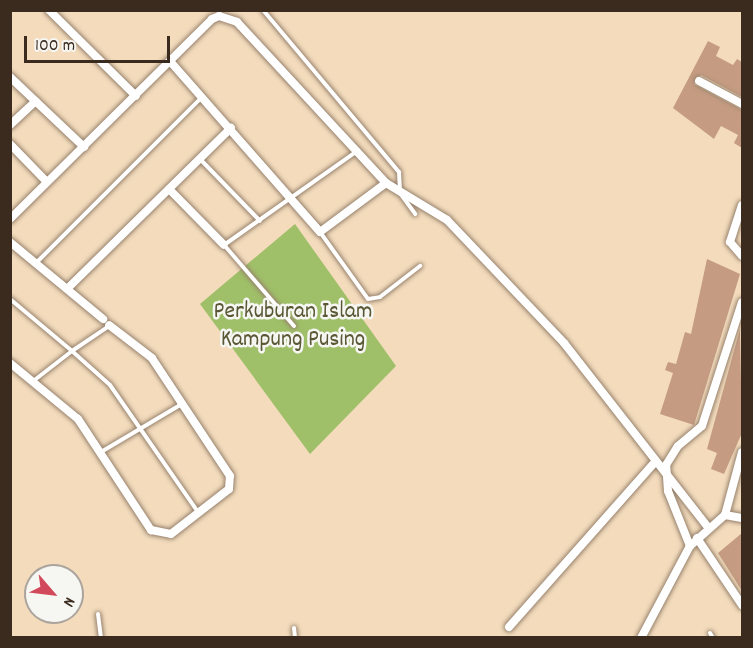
<!DOCTYPE html>
<html>
<head>
<meta charset="utf-8">
<style>
	body { margin:0 }
	#map { position:relative; width:753px; height:648px; overflow:hidden; background:#f3dbbc; font-family:Dekko,sans-serif }
	div>[style] { position:absolute }
	[style*='--x'] { left:calc(var(--x)*1px); top:calc(var(--y)*1px); width:calc(var(--w)*1px); rotate:calc(var(--a)*1deg) }
	.green>* { inset:0; background:#9fbf68 }
	.building>* { inset:0; background:#c59c82 }
	.roads { filter:drop-shadow(0 0 2px #97826d) drop-shadow(0 0 2px #97826d) }
	.service>* { height:4px; margin:-2px; padding:0 2px; transform-origin:2px; border-radius:2px; background:#fff }
	.minor>* { height:8px; margin:-4px; padding:0 4px; transform-origin:4px; border-radius:4px; background:#fff }
	span { translate:-50% -50%; white-space:nowrap; text-align:center; line-height:1.15; -webkit-text-stroke:5px #f6f6f2; paint-order:stroke }
	.park-label { font-size:24px; color:#595734 }
	.frame { position:absolute; inset:0; border:12px solid #3b2a1e; pointer-events:none }
	.north { position:absolute; left:24px; top:564px; width:60px; height:60px; box-sizing:border-box; background:#f6f6f2; border:2px solid #aba49d; border-radius:50%; rotate:118deg; font-size:16px; font-weight:700; line-height:24px; text-align:center; color:#3b2a1e }
	.north::after { content:''; display:block; margin:auto; width:21px; height:27px; background:#d1495b; clip-path:polygon(50% 0,100% 100%,50% 72%,0 100%) }
	.scale { position:absolute; left:24px; top:36px; width:146px; height:27px; box-sizing:border-box; border:3px solid #3b2a1e; border-top:0; padding-left:8px; font-size:18px; line-height:21px; white-space:nowrap; color:#3b2a1e; -webkit-text-stroke:4px #f6f6f2; paint-order:stroke }
</style>
</head>
<body>
<div id="map">
	<div class="green">
		<i style="clip-path:polygon(295px 224px,396px 366px,310px 454px,200px 304px)"></i>
	</div>
	<div class="building">
		<i style="clip-path:polygon(708px 41px,720px 47px,716px 56px,733px 65px,737px 59px,742px 62px,742px 97px,701px 75px,694px 84px,742px 110px,742px 148px,734px 143px,738px 135px,721px 126px,714px 139px,673px 108px)"></i>
		<i style="clip-path:polygon(707px 259px,740px 274px,694px 425px,660px 414px,673px 373px,665px 370px,668px 362px,676px 364px,685px 332px,691px 334px)"></i>
		<i style="clip-path:polygon(740px 329px,742px 433px,724px 474px,711px 469px,717px 453px,707px 449px)"></i>
		<i style="clip-path:polygon(742px 533px,742px 591px,718px 553px)"></i>
	</div>
	<div class="roads">
		<div class="service">
			<i style="--x:263;--y:10;--w:212;--a:50"></i>
			<i style="--x:399;--y:172;--w:21;--a:87"></i>
			<i style="--x:400;--y:193;--w:26;--a:54"></i>
			<i style="--x:200;--y:159;--w:86;--a:45.9"></i>
			<i style="--x:320;--y:232;--w:82;--a:54.4"></i>
			<i style="--x:368;--y:299;--w:12;--a:-9"></i>
			<i style="--x:380;--y:297;--w:51;--a:-37.8"></i>
			<i style="--x:36;--y:263;--w:235;--a:-45"></i>
			<i style="--x:10;--y:299;--w:81;--a:40"></i>
			<i style="--x:72;--y:351;--w:45;--a:-34"></i>
			<i style="--x:294;--y:326;--w:107;--a:-130.8"></i>
			<i style="--x:224;--y:245;--w:161;--a:-35.2"></i>
			<i style="--x:32;--y:382;--w:51;--a:-37.8"></i>
			<i style="--x:72;--y:351;--w:51;--a:41.8"></i>
			<i style="--x:110;--y:385;--w:155;--a:55.3"></i>
			<i style="--x:101;--y:452;--w:94;--a:-30.7"></i>
			<i style="--x:98;--y:614;--w:24;--a:83"></i>
			<i style="--x:294;--y:628;--w:10;--a:84"></i>
			<i style="--x:710;--y:633;--w:6;--a:59"></i>
		</div>
		<div class="minor">
			<i style="--x:49;--y:10;--w:122;--a:44.7"></i>
			<i style="--x:10;--y:77;--w:102;--a:43.4"></i>
			<i style="--x:699;--y:81;--w:49;--a:28.1"></i>
			<i style="--x:10;--y:125;--w:35;--a:-43"></i>
			<i style="--x:10;--y:144;--w:53;--a:45.8"></i>
			<i style="--x:386;--y:183;--w:71;--a:31.2"></i>
			<i style="--x:447;--y:220;--w:170;--a:46.4"></i>
			<i style="--x:564;--y:343;--w:232;--a:52"></i>
			<i style="--x:169;--y:189;--w:78;--a:45.5"></i>
			<i style="--x:742;--y:205;--w:39;--a:108"></i>
			<i style="--x:730;--y:242;--w:18;--a:49"></i>
			<i style="--x:10;--y:219;--w:284;--a:-44.7"></i>
			<i style="--x:212;--y:19;--w:8;--a:-23"></i>
			<i style="--x:219;--y:16;--w:19;--a:18"></i>
			<i style="--x:237;--y:22;--w:219;--a:47.2"></i>
			<i style="--x:386;--y:183;--w:82;--a:143.4"></i>
			<i style="--x:320;--y:232;--w:227;--a:-131.3"></i>
			<i style="--x:10;--y:242;--w:121;--a:39.6"></i>
			<i style="--x:67;--y:289;--w:230;--a:-44.5"></i>
			<i style="--x:10;--y:363;--w:88;--a:39.5"></i>
			<i style="--x:78;--y:419;--w:133;--a:56.7"></i>
			<i style="--x:151;--y:530;--w:20;--a:11"></i>
			<i style="--x:171;--y:534;--w:73;--a:-37.8"></i>
			<i style="--x:229;--y:489;--w:13;--a:-86"></i>
			<i style="--x:230;--y:476;--w:141;--a:-123.5"></i>
			<i style="--x:152;--y:358;--w:54;--a:-142.5"></i>
			<i style="--x:725;--y:515;--w:17;--a:10"></i>
			<i style="--x:697;--y:538;--w:81;--a:56.1"></i>
			<i style="--x:690;--y:546;--w:59;--a:-111.8"></i>
			<i style="--x:668;--y:491;--w:26;--a:-94"></i>
			<i style="--x:666;--y:465;--w:22;--a:-58"></i>
			<i style="--x:678;--y:446;--w:31;--a:-40"></i>
			<i style="--x:702;--y:426;--w:130;--a:-72.1"></i>
			<i style="--x:509;--y:627;--w:219;--a:-48.5"></i>
			<i style="--x:641;--y:638;--w:104;--a:-62"></i>
			<i style="--x:690;--y:546;--w:47;--a:-41.5"></i>
			<i style="--x:725;--y:515;--w:65;--a:-74.9"></i>
		</div>
	</div>
	<div class="park-label">
		<span style="left:293px;top:327px">Perkuburan Islam<br>Kampung Pusing</span>
	</div>
	<div class="frame"></div>
	<div class="north">N</div>
	<div class="scale">100 m</div>
</div>
</body>
</html>
